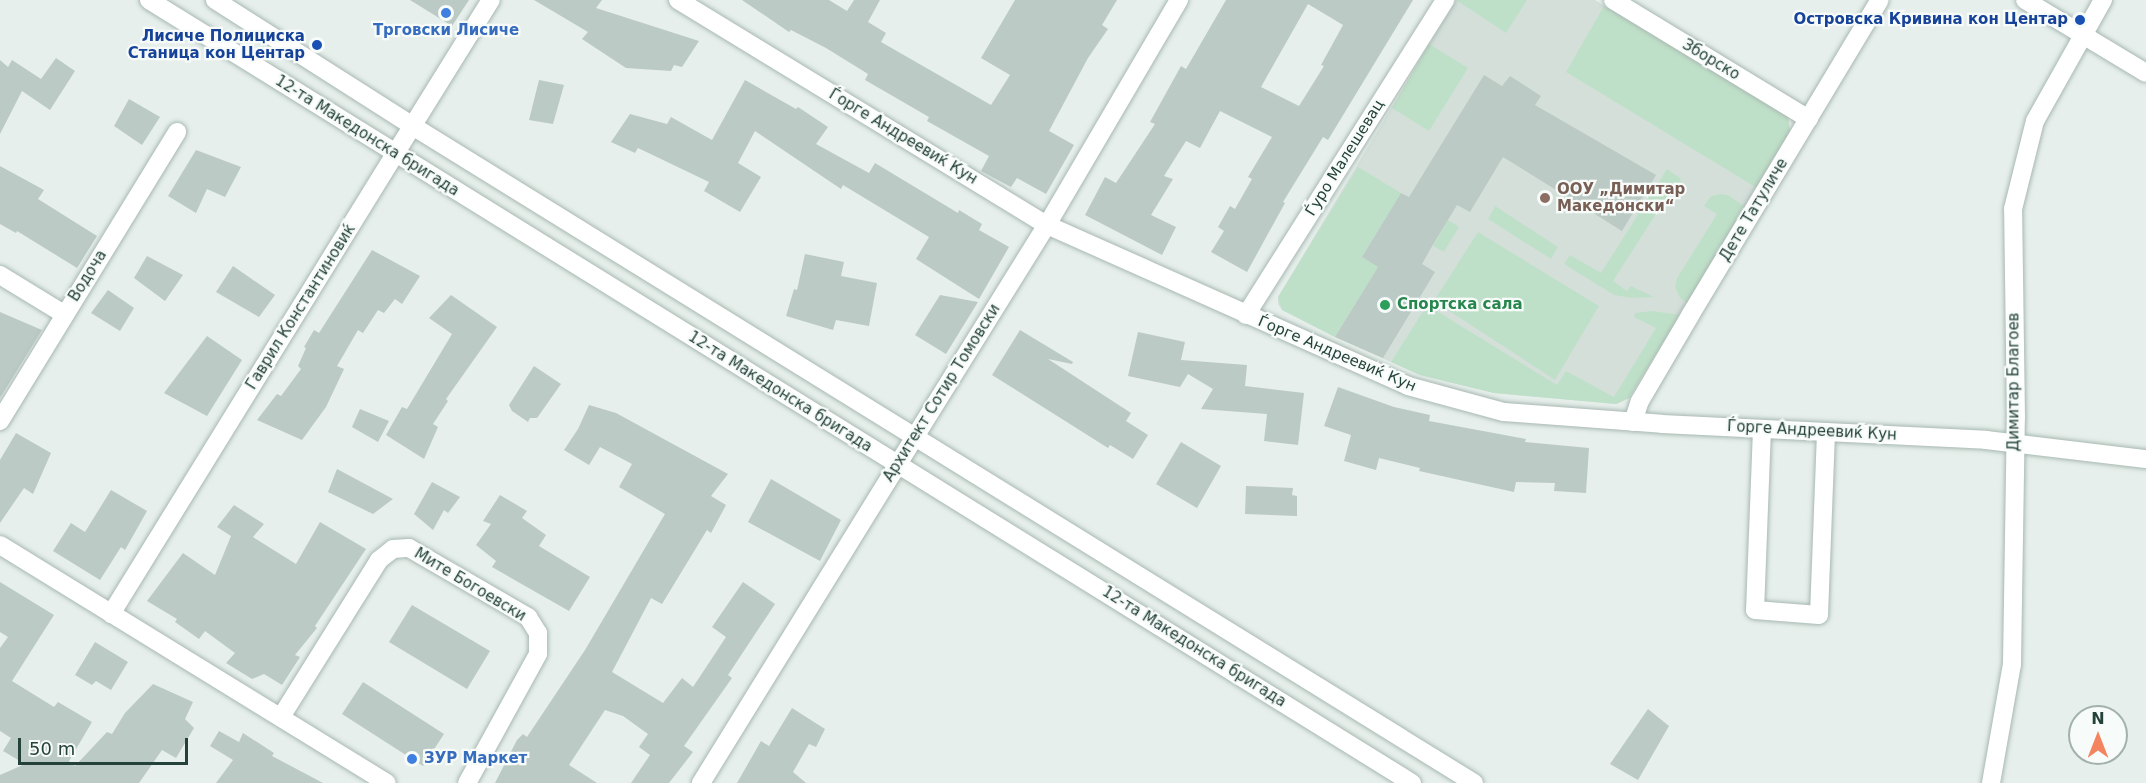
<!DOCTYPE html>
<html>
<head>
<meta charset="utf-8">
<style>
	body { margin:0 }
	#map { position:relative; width:2146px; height:783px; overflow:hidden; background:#e6efeb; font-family:"DejaVu Sans",sans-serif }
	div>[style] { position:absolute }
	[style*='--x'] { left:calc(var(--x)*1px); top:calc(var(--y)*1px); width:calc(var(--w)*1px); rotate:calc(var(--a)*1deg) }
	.built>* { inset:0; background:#d4dfda }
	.green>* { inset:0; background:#bfe0c8 }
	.building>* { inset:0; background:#bbcac4 }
	.roads { filter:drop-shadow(0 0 2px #a8b8b2) drop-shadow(0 0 2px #a8b8b2) }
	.minor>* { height:18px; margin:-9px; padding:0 9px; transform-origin:9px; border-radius:9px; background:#fff }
	.tertiary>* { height:18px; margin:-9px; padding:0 9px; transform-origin:9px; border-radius:9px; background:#fff }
	.dots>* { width:16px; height:16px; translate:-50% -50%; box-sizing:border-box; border:3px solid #f7fbf9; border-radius:50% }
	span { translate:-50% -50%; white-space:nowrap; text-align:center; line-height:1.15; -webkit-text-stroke:4.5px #f7fbf9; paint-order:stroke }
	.transit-label { font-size:15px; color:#164399; font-weight:700 }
	.right { translate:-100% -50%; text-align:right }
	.shop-label { font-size:15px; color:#366cbe; font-weight:700 }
	.left { translate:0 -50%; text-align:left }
	.street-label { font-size:15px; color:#24423a }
	.education-label { font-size:15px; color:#785e54; font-weight:700 }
	.leisure-label { font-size:15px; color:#27864d; font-weight:700 }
	.north { position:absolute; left:2068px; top:705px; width:60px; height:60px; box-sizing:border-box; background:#f7fbf9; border:2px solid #a3b1ad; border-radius:50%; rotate:0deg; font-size:16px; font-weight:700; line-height:24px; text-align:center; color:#24423a }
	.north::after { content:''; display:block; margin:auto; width:21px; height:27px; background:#f4845f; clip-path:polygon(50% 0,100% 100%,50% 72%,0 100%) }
	.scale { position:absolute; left:18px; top:738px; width:170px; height:27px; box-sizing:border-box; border:3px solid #24423a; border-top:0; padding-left:8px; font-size:18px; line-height:21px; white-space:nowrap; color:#24423a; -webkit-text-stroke:4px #f7fbf9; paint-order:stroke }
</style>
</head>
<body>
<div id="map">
	<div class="built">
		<i style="clip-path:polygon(1456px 0,1595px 0,1788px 117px,1790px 133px,1629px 398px,1617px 404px,1494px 393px,1420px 375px,1335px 337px,1282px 310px,1278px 304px,1278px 297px)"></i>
	</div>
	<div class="green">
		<i style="clip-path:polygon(1456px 0,1527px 0,1506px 33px)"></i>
		<i style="clip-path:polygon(1604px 6px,1788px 117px,1790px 133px,1757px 188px,1566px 72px)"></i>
		<i style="clip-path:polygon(1429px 44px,1468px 68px,1429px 131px,1392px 108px)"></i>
		<i style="clip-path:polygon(1358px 167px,1401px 193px,1362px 257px,1378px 267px,1335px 337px,1282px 310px,1278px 297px)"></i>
		<i style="clip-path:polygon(1667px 169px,1680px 178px,1685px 195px,1672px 189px,1613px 281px,1627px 291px,1631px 286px,1654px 297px,1632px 298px,1614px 295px,1564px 264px,1570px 255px,1601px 273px)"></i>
		<i style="clip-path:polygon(1720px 194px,1728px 195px,1745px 207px,1687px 303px,1680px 298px,1675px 287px,1677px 278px,1717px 214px,1704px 206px,1711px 196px)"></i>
		<i style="clip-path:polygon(1495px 206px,1558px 247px,1551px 259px,1488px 219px)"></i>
		<i style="clip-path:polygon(1448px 220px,1459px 227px,1444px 252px,1433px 246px)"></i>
		<i style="clip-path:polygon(1478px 232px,1599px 306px,1555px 380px,1434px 301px)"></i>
		<i style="clip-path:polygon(1427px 305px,1557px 385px,1566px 371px,1614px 397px,1656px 328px,1634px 317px,1635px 313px,1652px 311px,1680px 315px,1629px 398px,1616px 404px,1494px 393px,1420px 375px,1391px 362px)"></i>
	</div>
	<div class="building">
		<i style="clip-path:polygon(410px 0,469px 0,452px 26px)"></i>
		<i style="clip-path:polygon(534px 0,602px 0,596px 8px,699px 41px,682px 67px,674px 65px,671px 71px,626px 68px,582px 39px,588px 32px)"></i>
		<i style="clip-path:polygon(742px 0,829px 0,847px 11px,854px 0,880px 0,868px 22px,886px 33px,881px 42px,991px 105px,1010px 75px,981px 58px,1015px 0,1117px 0,1102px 25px,1108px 29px,1088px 58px,1049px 131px,1074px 145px,1046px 194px,1017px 178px,1011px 187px,981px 171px,989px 156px,927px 121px,929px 117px,865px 80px,868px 74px,826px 48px,791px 30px,789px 32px)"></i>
		<i style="clip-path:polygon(evenodd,1226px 0,1413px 0,1328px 140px,1323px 137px,1283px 202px,1285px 203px,1247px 272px,1211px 252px,1224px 231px,1218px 227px,1230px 206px,1235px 209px,1252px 179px,1248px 177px,1272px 137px,1220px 111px,1200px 148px,1186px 141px,1164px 176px,1173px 179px,1151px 215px,1176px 227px,1162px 255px,1085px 215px,1105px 177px,1116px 183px,1155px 124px,1150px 122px,1181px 66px,1186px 69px,1226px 0,1308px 4px,1343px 25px,1321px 65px,1324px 66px,1299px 106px,1261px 87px,1308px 4px)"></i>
		<i style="clip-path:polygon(56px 58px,75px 71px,50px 110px,22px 91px,0 134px,0 60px,8px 67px,12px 60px,41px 79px)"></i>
		<i style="clip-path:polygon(1484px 75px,1502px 86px,1510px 76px,1541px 96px,1535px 105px,1656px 175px,1622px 231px,1503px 157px,1470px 212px,1457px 205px,1431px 248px,1422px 264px,1435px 272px,1383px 358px,1335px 337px,1378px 267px,1362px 257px,1401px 193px,1409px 197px)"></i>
		<i style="clip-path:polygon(539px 80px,564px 85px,553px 124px,529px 120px)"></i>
		<i style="clip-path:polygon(745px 80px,796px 109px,798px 107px,828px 127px,816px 144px,869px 173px,875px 163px,958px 213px,959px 210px,982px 224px,979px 230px,1009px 247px,979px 299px,916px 259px,929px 237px,843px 185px,841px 189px,755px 131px,738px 163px,761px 177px,740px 212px,704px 191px,709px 182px,638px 148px,635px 153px,611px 142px,630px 114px,667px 124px,671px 117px,712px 140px)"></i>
		<i style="clip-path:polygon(129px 99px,160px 117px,142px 145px,114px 126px)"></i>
		<i style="clip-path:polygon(196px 150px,241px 167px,225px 197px,207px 189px,196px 213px,168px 196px)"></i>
		<i style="clip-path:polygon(0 166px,44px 190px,38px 199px,97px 236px,77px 268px,17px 231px,16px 233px,0 224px)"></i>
		<i style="clip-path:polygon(372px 250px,420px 276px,402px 304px,395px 299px,384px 313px,378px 310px,363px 333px,358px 330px,337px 366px,344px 369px,326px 407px,302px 440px,257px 420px,277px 394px,281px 396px,301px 369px,298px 366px,306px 348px,304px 347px,314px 330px,319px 333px)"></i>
		<i style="clip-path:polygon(805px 254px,844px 262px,841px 276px,877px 283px,869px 326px,836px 320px,833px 330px,786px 316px,794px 289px,797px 290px)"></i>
		<i style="clip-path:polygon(147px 256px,183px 275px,165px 301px,134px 278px)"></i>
		<i style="clip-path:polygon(233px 266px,275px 295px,259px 317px,216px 292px)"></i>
		<i style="clip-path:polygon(108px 290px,134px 308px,120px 331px,91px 313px)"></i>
		<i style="clip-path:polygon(451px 295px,497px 327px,446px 399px,448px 401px,433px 424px,438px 427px,424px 459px,386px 435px,402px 407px,407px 409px,452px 334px,429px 318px)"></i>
		<i style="clip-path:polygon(940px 295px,978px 302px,946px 354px,915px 335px)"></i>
		<i style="clip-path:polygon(0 312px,42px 330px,0 398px)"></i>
		<i style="clip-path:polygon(1020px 330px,1073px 362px,1072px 364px,1048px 359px,1131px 413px,1126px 421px,1148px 435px,1133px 459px,1110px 445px,1108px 448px,992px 375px)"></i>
		<i style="clip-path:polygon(1138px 332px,1185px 342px,1181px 360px,1247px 365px,1245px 386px,1304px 393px,1298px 445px,1264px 441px,1267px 414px,1201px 409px,1213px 389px,1188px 374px,1180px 387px,1128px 376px)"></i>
		<i style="clip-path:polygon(207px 336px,242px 360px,207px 416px,164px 393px)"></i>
		<i style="clip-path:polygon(534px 366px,561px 384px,537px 418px,530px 418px,528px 422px,512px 411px,509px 405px)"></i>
		<i style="clip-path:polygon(1338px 387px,1394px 407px,1430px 415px,1429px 421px,1526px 439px,1525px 442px,1589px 448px,1586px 493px,1554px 491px,1555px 483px,1516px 482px,1514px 492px,1419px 471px,1420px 468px,1379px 458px,1376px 470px,1344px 461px,1351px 435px,1324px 426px)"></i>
		<i style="clip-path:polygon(589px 405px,616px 413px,728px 474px,711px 496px,726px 505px,711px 533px,707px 530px,662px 604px,651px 598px,612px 672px,663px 703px,682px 678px,693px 687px,726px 637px,712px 627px,743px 582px,775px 604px,728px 675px,732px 678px,684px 746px,693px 752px,669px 783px,631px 783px,650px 755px,639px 747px,648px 734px,623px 716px,605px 710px,569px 765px,597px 783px,495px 783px,517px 740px,523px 734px,527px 737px,585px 650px,665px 514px,619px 487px,632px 464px,600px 447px,589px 465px,564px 450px,578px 429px)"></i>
		<i style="clip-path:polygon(360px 409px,389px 421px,378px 442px,352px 427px)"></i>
		<i style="clip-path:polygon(16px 433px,51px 453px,33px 494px,24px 488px,0 523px,0 460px)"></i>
		<i style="clip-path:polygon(1181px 442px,1221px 466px,1197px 508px,1156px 484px)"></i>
		<i style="clip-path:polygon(337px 469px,393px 499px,373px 514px,328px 492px)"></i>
		<i style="clip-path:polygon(771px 479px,841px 520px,820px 561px,748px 522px)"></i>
		<i style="clip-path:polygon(432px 482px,460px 497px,448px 513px,444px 510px,433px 530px,414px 514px)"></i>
		<i style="clip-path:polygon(1246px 486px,1293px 488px,1292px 495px,1297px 496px,1297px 516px,1245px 514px)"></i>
		<i style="clip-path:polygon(111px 490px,147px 511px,125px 550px,121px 547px,100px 580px,53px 551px,71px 523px,85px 532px)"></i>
		<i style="clip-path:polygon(500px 495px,527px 511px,522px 518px,546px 535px,539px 546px,590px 577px,569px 611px,492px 567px,496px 561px,476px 545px,491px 524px,483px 521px)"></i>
		<i style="clip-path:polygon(234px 505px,264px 524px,253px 537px,296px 564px,320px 522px,366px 549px,315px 626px,317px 628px,295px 655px,300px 657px,282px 685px,264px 674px,252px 679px,226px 663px,235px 653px,205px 631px,199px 639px,175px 622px,177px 619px,147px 601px,183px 553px,215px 575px,231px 536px,217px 527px)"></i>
		<i style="clip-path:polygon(0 582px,54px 615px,12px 681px,54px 707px,58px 702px,92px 722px,69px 761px,75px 766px,107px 732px,112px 734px,125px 713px,153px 684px,193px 702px,185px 719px,194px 728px,176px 758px,162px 750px,139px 783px,0 783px,0 775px,25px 764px,3px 751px,11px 738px,0 731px,0 648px,8px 637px,0 632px)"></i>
		<i style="clip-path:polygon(412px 605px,490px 651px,467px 689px,389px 642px)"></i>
		<i style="clip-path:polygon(95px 642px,128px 662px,111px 690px,96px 681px,92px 685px,75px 675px)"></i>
		<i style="clip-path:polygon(363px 682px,444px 734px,423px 766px,342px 714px)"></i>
		<i style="clip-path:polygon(792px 708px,825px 729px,816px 747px,809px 744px,793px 772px,806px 783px,737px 783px,761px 741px,769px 746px)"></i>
		<i style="clip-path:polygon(1648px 709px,1669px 726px,1638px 780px,1610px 764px)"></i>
		<i style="clip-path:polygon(219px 731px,239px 742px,243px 733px,274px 753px,272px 756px,323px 783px,216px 783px,233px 760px,210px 746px)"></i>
	</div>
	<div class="roads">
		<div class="minor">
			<i style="--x:1613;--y:0;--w:229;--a:31.3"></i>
			<i style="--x:2025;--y:0;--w:141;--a:31.1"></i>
			<i style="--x:0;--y:275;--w:75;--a:31.4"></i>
			<i style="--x:1246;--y:315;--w:373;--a:-57.7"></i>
			<i style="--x:0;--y:421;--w:339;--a:-58.5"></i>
			<i style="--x:1633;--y:422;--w:22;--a:-72"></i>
			<i style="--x:1640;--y:401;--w:101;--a:-59.6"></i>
			<i style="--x:1691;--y:314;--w:366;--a:-59"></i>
			<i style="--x:1762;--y:429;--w:181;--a:92.2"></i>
			<i style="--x:1755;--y:610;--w:64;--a:4.5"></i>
			<i style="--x:1819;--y:615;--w:183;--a:-87.8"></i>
			<i style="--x:0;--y:545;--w:454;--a:31.6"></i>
			<i style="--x:111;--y:614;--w:541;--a:-58.31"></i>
			<i style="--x:281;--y:717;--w:185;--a:-58"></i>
			<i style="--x:379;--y:560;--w:18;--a:-38"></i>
			<i style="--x:393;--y:549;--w:16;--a:-4"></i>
			<i style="--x:409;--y:548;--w:138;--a:30.1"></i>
			<i style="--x:528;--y:617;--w:19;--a:58"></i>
			<i style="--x:538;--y:633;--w:21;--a:90"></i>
			<i style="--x:538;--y:654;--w:147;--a:118.8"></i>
			<i style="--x:701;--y:783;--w:375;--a:-58.3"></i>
		</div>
		<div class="tertiary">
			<i style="--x:149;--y:0;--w:1486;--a:31.8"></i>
			<i style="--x:215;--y:0;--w:232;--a:32.5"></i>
			<i style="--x:411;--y:125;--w:1250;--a:31.76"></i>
			<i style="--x:678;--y:0;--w:432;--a:31.4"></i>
			<i style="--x:1047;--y:225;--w:395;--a:24"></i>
			<i style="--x:1408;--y:386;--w:99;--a:15.2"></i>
			<i style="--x:1504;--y:412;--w:158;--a:4.3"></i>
			<i style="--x:1662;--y:424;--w:324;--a:2.8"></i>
			<i style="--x:1986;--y:440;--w:161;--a:6.8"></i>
			<i style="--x:395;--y:154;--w:181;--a:-58.1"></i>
			<i style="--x:898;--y:464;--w:282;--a:-58.1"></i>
			<i style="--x:1047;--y:225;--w:261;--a:-59.6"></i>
			<i style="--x:1991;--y:783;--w:121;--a:-80"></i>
			<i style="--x:2012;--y:664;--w:246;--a:-89.1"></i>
			<i style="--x:2016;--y:418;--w:209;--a:-90.8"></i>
			<i style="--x:2013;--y:209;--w:91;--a:-76"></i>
			<i style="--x:2035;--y:121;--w:139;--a:-60.7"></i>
		</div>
	</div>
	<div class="dots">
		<i style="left:446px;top:13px;background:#3f7fe0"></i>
		<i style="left:2080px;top:20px;background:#1a4fb4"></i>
		<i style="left:317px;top:45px;background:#1a4fb4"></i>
		<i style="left:1545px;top:198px;background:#8d6e63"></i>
		<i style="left:1385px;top:305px;background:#2e9e5b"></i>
		<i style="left:412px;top:759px;background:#3f7fe0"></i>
	</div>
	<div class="transit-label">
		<span class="right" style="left:2068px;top:20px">Островска Кривина кон Центар</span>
		<span class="right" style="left:305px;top:45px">Лисиче Полициска<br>Станица кон Центар</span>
	</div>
	<div class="shop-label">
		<span style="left:446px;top:31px">Трговски Лисиче</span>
		<span class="left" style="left:424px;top:759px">ЗУР Маркет</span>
	</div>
	<div class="street-label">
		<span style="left:1711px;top:60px;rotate:31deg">Зборско</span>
		<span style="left:367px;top:136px;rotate:32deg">12-та Македонска бригада</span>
		<span style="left:903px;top:137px;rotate:31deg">Ѓорге Андреевиќ Кун</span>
		<span style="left:1345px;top:158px;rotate:-58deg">Ѓуро Малешевац</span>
		<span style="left:1754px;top:210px;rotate:-59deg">Дете Татуличе</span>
		<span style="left:88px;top:276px;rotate:-58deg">Водоча</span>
		<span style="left:301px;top:307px;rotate:-58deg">Гаврил Константиновиќ</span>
		<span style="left:1337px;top:354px;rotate:23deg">Ѓорге Андреевиќ Кун</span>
		<span style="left:2014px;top:382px;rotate:-90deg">Димитар Благоев</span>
		<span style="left:780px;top:392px;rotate:32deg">12-та Македонска бригада</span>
		<span style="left:942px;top:393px;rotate:-58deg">Архитект Сотир Томовски</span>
		<span style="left:1812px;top:431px;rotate:3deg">Ѓорге Андреевиќ Кун</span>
		<span style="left:470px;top:585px;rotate:31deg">Мите Богоевски</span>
		<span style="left:1194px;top:647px;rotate:32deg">12-та Македонска бригада</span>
	</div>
	<div class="education-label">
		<span class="left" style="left:1557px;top:198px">ООУ „Димитар<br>Македонски“</span>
	</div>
	<div class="leisure-label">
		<span class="left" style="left:1397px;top:305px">Спортска сала</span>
	</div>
	<div class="north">N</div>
	<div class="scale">50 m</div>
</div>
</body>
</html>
